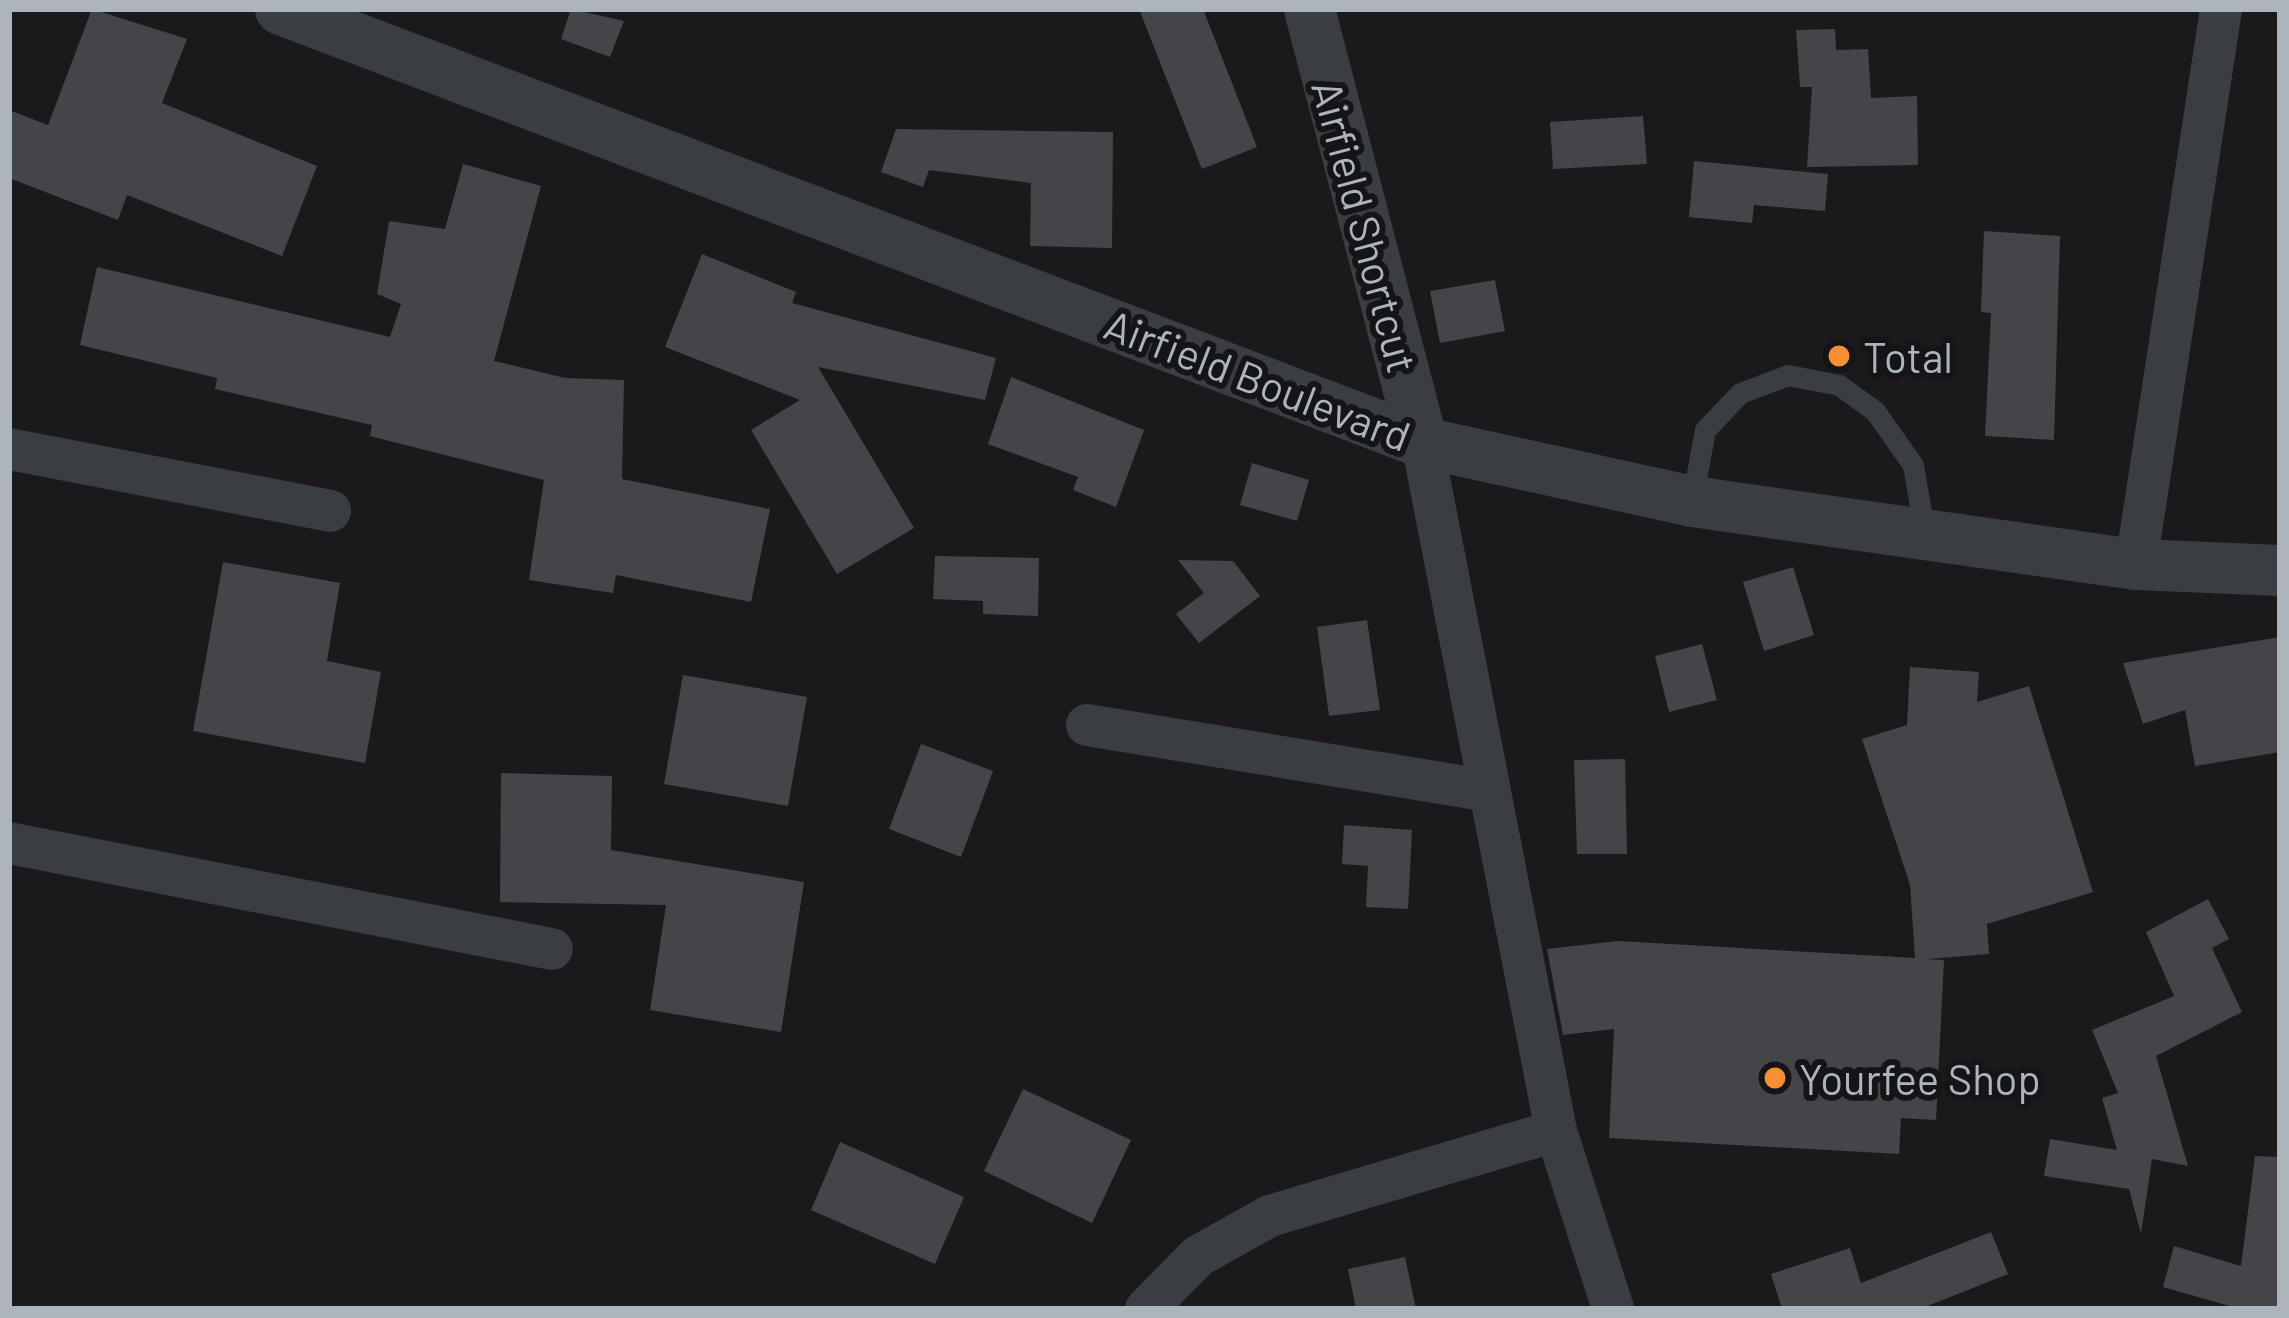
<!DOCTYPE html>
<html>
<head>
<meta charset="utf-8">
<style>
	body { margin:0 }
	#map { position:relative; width:2289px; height:1318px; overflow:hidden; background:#1a1a1c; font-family:Barlow,sans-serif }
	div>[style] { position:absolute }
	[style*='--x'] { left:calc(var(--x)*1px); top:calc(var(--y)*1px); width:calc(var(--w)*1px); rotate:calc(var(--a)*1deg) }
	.building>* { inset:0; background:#444549 }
	.service>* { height:21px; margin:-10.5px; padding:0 10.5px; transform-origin:10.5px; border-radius:10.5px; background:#3a3d41 }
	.minor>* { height:42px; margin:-21px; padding:0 21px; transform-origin:21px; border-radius:21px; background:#3a3d41 }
	.tertiary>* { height:51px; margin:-25.5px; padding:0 25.5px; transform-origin:25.5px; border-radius:25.5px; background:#3a3d41 }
	.dots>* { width:33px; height:33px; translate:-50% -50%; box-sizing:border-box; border:6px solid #151517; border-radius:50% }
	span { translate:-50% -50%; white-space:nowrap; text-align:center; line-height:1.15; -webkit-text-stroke:12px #151517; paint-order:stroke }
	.street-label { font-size:42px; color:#acb4bc }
	.poi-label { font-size:42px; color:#acb4bc }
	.left { translate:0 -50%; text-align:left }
	.frame { position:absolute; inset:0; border:12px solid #acb4bc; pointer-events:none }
</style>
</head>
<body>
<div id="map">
	<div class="building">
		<i style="clip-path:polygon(92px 9px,187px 39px,162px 103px,317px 166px,282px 256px,127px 195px,118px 220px,9px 178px,9px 110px,48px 125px)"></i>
		<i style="clip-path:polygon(571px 9px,624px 21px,610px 57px,561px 39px)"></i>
		<i style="clip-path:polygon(1139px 9px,1203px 9px,1257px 147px,1202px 169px)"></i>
		<i style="clip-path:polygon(1835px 29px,1836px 50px,1868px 49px,1871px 98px,1917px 96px,1918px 165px,1807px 167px,1812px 87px,1800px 87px,1796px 30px)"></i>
		<i style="clip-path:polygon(1643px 116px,1647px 164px,1553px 169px,1550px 122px)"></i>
		<i style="clip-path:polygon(896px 129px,1113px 132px,1112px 248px,1030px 246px,1031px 183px,929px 170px,923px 187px,881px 172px)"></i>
		<i style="clip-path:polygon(1694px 161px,1828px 174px,1825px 211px,1754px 205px,1752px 223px,1689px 217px)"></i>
		<i style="clip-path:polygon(463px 164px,541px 186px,494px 361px,565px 378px,624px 380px,622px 479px,770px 509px,751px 602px,616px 575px,613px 593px,529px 580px,544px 480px,370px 436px,372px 425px,215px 389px,217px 378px,80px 345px,97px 267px,390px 337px,401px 304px,377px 294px,389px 221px,445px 229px)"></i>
		<i style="clip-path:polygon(1984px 231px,2060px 236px,2054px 440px,1985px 436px,1991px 313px,1981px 312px)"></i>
		<i style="clip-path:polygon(702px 254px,796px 292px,792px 303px,996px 358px,985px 400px,818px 367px,914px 528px,837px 574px,751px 430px,800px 400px,665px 347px)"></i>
		<i style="clip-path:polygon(1495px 280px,1505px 331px,1440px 343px,1430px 291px)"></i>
		<i style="clip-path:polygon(1011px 377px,1144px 430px,1116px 507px,1073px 490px,1078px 477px,988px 444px)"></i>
		<i style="clip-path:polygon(1252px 463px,1309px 480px,1297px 521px,1240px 505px)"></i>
		<i style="clip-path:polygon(935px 556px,1039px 558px,1038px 616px,983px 614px,983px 601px,933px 599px)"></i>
		<i style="clip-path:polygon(1178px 560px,1233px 561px,1260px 596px,1199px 643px,1176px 614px,1204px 593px)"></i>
		<i style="clip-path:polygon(223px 562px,340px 583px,327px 661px,381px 672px,365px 763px,193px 731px)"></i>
		<i style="clip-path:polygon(1793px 567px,1814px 635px,1764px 651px,1743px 582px)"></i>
		<i style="clip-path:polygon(1367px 620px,1380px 710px,1329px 716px,1317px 627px)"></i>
		<i style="clip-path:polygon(2280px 637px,2280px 752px,2195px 766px,2185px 710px,2143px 724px,2123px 663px)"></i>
		<i style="clip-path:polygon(1702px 644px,1717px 700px,1669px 712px,1655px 656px)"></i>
		<i style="clip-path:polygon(1910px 667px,1979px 672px,1977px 702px,2029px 686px,2093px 892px,1987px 924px,1989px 954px,1927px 959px,1944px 960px,1936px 1120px,1901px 1118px,1899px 1154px,1609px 1138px,1614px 1029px,1563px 1035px,1547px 949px,1618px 941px,1915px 958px,1910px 885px,1862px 739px,1907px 725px)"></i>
		<i style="clip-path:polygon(683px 675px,807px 697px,788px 806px,664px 784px)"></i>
		<i style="clip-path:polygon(921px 744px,993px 771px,961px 857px,889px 829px)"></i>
		<i style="clip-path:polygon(1625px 759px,1627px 854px,1577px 854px,1574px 760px)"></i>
		<i style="clip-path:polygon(501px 773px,612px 776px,611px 850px,804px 882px,781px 1032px,650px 1010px,666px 905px,500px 902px)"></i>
		<i style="clip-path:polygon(1344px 825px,1412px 830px,1408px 909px,1366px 907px,1368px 866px,1342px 864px)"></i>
		<i style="clip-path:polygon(2208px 899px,2229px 939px,2212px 948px,2242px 1012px,2156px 1056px,2188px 1166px,2152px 1159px,2141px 1234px,2129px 1189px,2044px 1176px,2050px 1139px,2117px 1150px,2102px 1098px,2118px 1093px,2092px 1030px,2174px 996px,2146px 932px)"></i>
		<i style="clip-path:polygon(1023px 1089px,1131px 1140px,1092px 1223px,984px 1171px)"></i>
		<i style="clip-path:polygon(840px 1142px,964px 1197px,935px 1264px,811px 1210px)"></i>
		<i style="clip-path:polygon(2255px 1156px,2280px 1157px,2280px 1309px,2240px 1309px,2163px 1287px,2174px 1246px,2241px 1266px)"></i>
		<i style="clip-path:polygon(1991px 1232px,2008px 1274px,1920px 1309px,1782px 1309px,1771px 1274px,1850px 1248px,1861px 1283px)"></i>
		<i style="clip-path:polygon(1405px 1257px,1416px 1309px,1356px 1309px,1348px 1269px)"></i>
	</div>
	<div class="service">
		<i style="--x:1692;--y:500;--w:71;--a:-79.5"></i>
		<i style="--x:1705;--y:430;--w:51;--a:-46.6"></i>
		<i style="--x:1740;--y:393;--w:51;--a:-20.6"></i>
		<i style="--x:1788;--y:375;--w:52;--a:11.1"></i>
		<i style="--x:1839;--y:385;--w:44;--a:35.8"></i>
		<i style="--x:1875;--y:411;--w:66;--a:54.9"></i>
		<i style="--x:1913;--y:465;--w:71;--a:80.3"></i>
	</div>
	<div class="minor">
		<i style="--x:1422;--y:442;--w:702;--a:78.99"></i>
		<i style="--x:1556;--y:1131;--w:187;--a:72.2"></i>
		<i style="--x:9;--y:449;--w:327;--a:10.9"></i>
		<i style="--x:2136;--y:564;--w:561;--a:-81.29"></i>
		<i style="--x:1087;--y:725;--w:408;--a:9.3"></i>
		<i style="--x:9;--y:843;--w:553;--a:11.05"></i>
		<i style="--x:1146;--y:1309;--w:74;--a:-45.5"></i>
		<i style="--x:1198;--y:1256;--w:82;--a:-29.1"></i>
		<i style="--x:1270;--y:1216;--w:298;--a:-16.6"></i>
	</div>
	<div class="tertiary">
		<i style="--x:280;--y:9;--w:1221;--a:20.76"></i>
		<i style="--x:1422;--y:442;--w:276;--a:12.3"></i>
		<i style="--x:1692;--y:501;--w:448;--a:8.1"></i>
		<i style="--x:2136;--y:564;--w:144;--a:2.4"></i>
		<i style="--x:1309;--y:9;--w:448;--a:75.4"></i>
	</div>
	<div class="dots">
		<i style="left:1839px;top:356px;background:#f98f35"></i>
		<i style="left:1775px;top:1078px;background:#f98f35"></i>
	</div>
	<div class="street-label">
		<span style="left:1366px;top:226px;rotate:75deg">Airfield Shortcut</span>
		<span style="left:1258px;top:379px;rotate:21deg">Airfield Boulevard</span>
	</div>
	<div class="poi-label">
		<span class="left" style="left:1863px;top:356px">Total</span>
		<span class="left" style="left:1799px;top:1078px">Yourfee Shop</span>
	</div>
	<div class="frame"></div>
</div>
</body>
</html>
